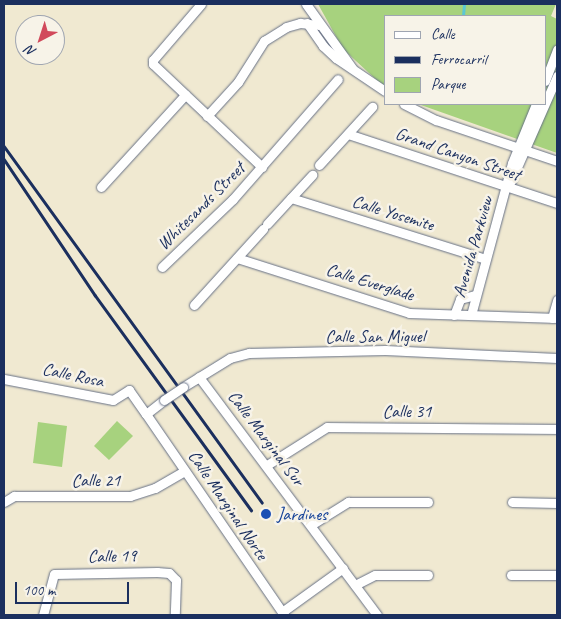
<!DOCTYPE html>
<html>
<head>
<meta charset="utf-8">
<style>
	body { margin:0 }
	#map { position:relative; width:561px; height:619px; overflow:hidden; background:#f0e9d1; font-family:Caveat,sans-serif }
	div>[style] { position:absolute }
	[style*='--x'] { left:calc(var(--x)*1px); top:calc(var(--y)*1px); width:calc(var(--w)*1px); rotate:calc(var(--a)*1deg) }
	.green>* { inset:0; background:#a7d27e }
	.stream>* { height:2.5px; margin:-1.25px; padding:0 1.25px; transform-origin:1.25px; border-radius:1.25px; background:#5cc8d4 }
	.roads { filter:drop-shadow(0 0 1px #667086) drop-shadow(0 0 1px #667086) }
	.minor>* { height:9px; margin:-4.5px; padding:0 4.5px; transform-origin:4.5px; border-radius:4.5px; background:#fff }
	.rail>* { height:2.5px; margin:-1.25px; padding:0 1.25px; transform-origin:1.25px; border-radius:1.25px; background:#1b2f5e }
	.bridges { filter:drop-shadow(0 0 1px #667086) drop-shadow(0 0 1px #667086) }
	.minor-bridge>* { height:9px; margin:-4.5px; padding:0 4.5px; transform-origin:4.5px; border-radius:4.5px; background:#fff }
	.dots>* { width:14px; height:14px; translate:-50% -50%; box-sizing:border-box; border:2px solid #f7f3e8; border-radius:50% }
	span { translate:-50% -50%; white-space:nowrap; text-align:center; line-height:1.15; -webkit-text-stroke:5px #f7f3e8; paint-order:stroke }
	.street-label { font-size:18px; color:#1b2f5e }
	.transit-label { font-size:18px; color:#164399 }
	.left { translate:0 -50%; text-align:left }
	.frame { position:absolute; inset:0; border:5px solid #1b2f5e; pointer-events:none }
	.legend { position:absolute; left:384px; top:15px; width:162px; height:90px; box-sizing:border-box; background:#f7f3e8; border:1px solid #9fa5b1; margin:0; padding:6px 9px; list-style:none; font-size:15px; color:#1b2f5e }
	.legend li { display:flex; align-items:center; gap:10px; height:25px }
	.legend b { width:25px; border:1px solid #9fa5b1 }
	.north { position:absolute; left:15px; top:15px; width:50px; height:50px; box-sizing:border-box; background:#f7f3e8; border:1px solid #9fa5b1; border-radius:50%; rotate:220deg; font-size:14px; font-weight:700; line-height:20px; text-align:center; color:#1b2f5e }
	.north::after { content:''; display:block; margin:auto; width:18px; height:22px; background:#d1495b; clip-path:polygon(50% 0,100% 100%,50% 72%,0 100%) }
	.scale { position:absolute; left:15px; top:582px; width:114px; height:22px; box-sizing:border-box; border:2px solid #1b2f5e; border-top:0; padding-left:6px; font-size:15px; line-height:18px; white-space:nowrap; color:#1b2f5e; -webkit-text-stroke:4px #f7f3e8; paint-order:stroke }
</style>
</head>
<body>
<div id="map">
	<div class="green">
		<i style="clip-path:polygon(318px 4px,556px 4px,551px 16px,557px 19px,557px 153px,418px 104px,545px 104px,545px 16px,385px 16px,385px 85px,382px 85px,343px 49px)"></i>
		<i style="clip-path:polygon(117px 421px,133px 436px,109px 460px,94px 446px)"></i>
		<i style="clip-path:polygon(38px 422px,67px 426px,62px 467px,33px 463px)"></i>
	</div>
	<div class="stream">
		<i style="--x:463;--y:16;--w:12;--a:-85"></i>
	</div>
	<div class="roads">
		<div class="minor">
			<i style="--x:201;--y:4;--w:74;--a:130.6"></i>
			<i style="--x:153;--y:60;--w:4;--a:90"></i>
			<i style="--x:153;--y:64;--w:150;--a:43.4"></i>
			<i style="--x:306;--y:4;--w:79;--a:54.3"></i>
			<i style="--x:307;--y:23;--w:28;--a:55"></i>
			<i style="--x:323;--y:46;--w:18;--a:43"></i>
			<i style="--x:336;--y:58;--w:59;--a:34"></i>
			<i style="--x:545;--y:81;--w:34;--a:-69"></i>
			<i style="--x:404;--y:104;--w:36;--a:27"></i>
			<i style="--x:436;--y:120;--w:128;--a:18.7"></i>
			<i style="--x:207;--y:116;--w:46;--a:-47.6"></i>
			<i style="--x:238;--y:82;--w:49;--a:-57.6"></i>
			<i style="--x:264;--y:41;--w:26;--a:-32"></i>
			<i style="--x:286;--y:27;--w:15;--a:-16"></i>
			<i style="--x:300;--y:23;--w:18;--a:6"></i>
			<i style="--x:348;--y:134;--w:220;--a:18.3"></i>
			<i style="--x:319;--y:165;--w:79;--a:-47.6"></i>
			<i style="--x:511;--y:181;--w:115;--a:-66.3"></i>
			<i style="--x:101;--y:187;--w:125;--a:-47.6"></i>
			<i style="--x:291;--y:198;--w:204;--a:17.4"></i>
			<i style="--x:267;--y:224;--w:67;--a:-47.4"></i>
			<i style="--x:237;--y:258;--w:181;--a:17.7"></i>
			<i style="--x:409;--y:313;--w:148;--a:1.9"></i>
			<i style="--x:162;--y:267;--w:98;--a:-43.8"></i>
			<i style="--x:233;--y:199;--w:159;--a:-48.8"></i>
			<i style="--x:194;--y:305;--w:103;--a:-47.8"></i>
			<i style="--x:454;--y:315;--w:17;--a:-69"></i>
			<i style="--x:460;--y:299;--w:16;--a:-15"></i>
			<i style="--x:471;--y:315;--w:157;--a:-74.9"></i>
			<i style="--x:512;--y:163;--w:64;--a:-67.9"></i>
			<i style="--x:552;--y:318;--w:19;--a:-74"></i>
			<i style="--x:199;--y:377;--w:297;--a:53.2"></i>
			<i style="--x:4;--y:379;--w:111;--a:10.9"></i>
			<i style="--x:113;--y:400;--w:19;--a:-32"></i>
			<i style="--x:129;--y:390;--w:29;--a:55"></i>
			<i style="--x:146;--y:414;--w:23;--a:-38"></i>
			<i style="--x:183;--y:387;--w:55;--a:-31.7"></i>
			<i style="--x:230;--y:358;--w:20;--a:-15"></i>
			<i style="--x:249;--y:353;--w:136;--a:-1.3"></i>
			<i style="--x:385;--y:350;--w:172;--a:2.7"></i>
			<i style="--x:146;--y:414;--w:244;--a:55.5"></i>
			<i style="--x:267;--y:465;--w:71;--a:-32.3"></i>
			<i style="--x:327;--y:427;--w:230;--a:0.5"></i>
			<i style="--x:4;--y:502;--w:12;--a:-31"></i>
			<i style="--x:14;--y:496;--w:116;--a:0"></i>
			<i style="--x:130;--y:496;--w:26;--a:-18"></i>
			<i style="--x:155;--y:488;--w:34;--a:-30"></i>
			<i style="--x:512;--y:502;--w:45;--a:1.3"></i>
			<i style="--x:311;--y:525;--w:44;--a:-31.9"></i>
			<i style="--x:348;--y:502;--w:80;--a:0"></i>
			<i style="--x:511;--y:575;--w:46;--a:0"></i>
			<i style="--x:355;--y:585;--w:22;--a:-27"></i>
			<i style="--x:375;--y:575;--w:53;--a:0"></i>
			<i style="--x:282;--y:612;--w:75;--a:-35.8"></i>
			<i style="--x:43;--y:615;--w:42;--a:-75"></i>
			<i style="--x:54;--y:574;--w:103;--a:-1.1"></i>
			<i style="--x:157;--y:572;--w:12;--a:5"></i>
			<i style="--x:169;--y:573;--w:10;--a:45"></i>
			<i style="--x:176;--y:580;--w:35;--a:92"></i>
		</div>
	</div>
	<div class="rail">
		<i style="--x:4;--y:146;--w:440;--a:54.1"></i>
		<i style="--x:4;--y:159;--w:164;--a:56.2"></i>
		<i style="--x:95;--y:295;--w:266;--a:54"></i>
	</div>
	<div class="bridges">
		<div class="minor-bridge">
			<i style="--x:164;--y:400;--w:23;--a:-34"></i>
		</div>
	</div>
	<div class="dots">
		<i style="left:266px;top:514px;background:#1a4fb4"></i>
	</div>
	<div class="street-label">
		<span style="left:458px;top:154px;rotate:19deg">Grand Canyon Street</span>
		<span style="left:201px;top:206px;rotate:-45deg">Whitesands Street</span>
		<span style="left:393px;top:213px;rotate:17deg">Calle Yosemite</span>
		<span style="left:473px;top:247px;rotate:-74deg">Avenida Parkview</span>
		<span style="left:370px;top:282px;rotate:17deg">Calle Everglade</span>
		<span style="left:375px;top:336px">Calle San Miguel</span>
		<span style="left:73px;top:375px;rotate:12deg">Calle Rosa</span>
		<span style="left:407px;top:411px">Calle 31</span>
		<span style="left:266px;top:438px;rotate:53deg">Calle Marginal Sur</span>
		<span style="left:96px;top:480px">Calle 21</span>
		<span style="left:228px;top:505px;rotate:56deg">Calle Marginal Norte</span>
		<span style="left:112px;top:556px;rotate:-1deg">Calle 19</span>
	</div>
	<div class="transit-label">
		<span class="left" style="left:277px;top:514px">Jardines</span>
	</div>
	<div class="frame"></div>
	<ul class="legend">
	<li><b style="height:6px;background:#fff"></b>Calle</li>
	<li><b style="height:6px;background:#1b2f5e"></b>Ferrocarril</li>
	<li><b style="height:14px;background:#a7d27e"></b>Parque</li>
	</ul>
	<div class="north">N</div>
	<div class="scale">100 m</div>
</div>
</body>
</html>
